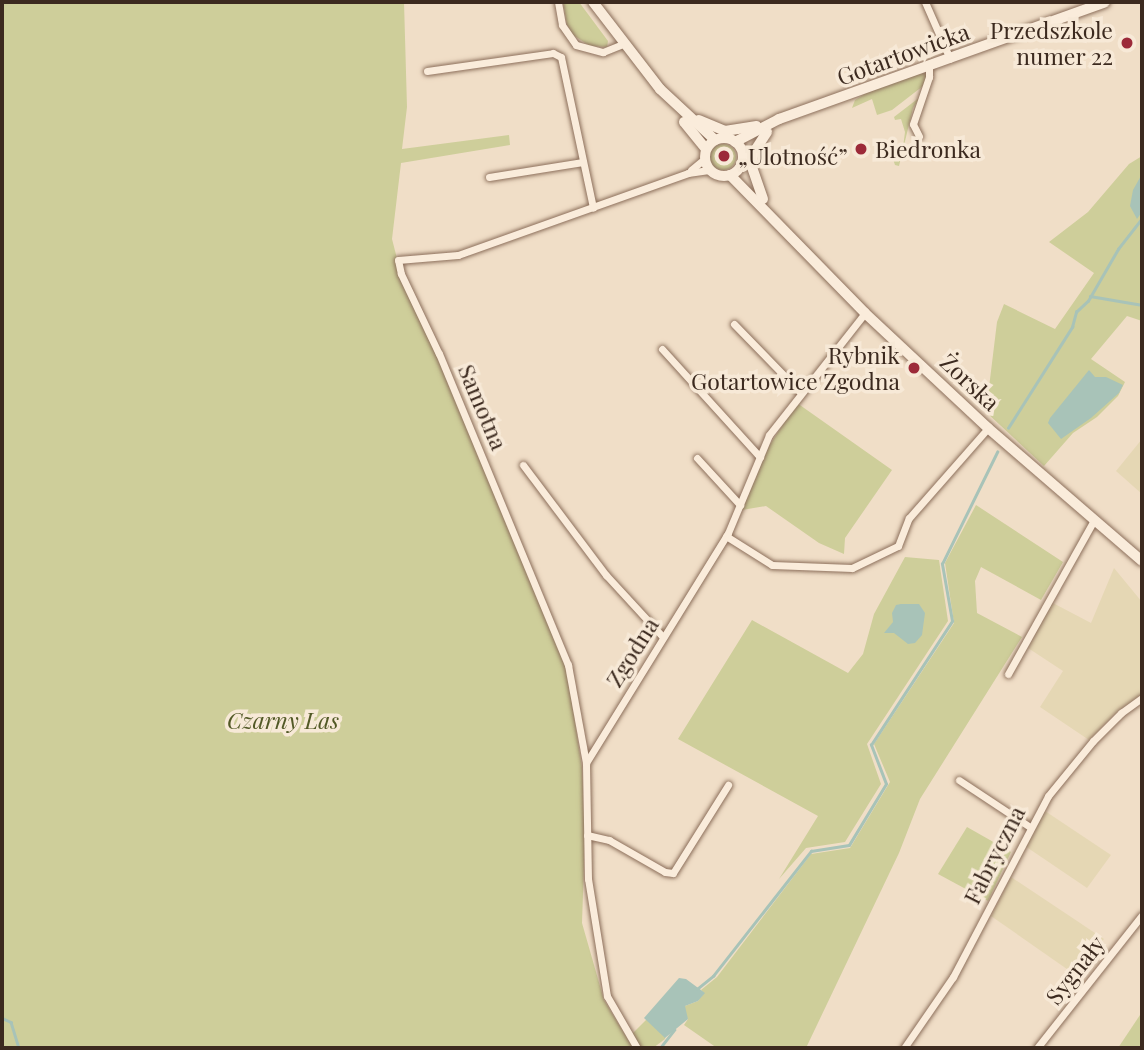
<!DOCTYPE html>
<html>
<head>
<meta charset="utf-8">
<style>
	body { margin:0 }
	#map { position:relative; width:1144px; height:1050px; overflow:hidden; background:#f0dec7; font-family:"Playfair Display",serif }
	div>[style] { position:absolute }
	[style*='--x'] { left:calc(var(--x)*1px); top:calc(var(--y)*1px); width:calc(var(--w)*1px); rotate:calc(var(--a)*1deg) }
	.farmland>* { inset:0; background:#e5d7b4 }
	.green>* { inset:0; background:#cece9a }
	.round { border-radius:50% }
	.water>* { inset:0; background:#a8c3b8 }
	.stream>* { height:2.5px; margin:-1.25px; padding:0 1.25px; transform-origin:1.25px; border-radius:1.25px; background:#a8c3b8 }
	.roads { filter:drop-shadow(0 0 2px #8c6f5b) drop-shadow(0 0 2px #8c6f5b) }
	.street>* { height:7px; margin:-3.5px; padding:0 3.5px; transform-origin:3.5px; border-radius:3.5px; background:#faecdb }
	.secondary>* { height:10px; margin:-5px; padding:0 5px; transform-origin:5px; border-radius:5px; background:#faecdb }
	.secondary>.ring { margin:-5px; padding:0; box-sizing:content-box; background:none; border:10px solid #faecdb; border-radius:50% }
	.dots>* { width:19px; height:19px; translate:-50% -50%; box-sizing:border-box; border:4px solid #f7e9d7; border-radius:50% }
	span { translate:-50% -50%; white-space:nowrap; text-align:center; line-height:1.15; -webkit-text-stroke:7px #f7e9d7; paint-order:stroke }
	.poi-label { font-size:23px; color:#3c2a1f }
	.right { translate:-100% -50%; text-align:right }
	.left { translate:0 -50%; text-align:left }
	.street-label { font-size:23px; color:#3c2a1f }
	.park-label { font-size:23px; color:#525926; font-style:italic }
	.frame { position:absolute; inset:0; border:4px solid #3c2a1f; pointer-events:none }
</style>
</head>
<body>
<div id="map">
	<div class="farmland">
		<i style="clip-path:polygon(1142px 439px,1142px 494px,1116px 471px)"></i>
		<i style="clip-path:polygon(1114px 568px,1142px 602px,1142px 694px,1118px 711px,1089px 740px,1040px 707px,1063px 671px,1028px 648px,1051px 602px,1091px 623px)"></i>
		<i style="clip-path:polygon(1045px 811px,1111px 855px,1087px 888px,1025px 846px)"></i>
		<i style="clip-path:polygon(1011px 877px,1104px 939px,1074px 974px,991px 916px)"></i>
	</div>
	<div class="green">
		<i style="clip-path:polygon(2px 2px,404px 2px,407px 107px,402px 149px,509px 135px,510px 145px,401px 163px,392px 239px,401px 274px,439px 354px,567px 671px,582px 768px,585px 835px,582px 923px,604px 1000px,633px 1048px,2px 1048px)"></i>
		<i style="clip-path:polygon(563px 2px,579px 2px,608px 41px,607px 47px,590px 46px,573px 35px,567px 25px)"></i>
		<i style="clip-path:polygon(923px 73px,927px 75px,923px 86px,892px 110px,877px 115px,872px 99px,852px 108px,855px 100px,873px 89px)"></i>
		<i style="clip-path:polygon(920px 97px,913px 108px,899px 166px,895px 165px,891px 153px,903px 147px,905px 132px,901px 119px,895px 120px,894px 117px)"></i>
		<i class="round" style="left:710px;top:144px;width:26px;height:26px"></i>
		<i style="clip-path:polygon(1142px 156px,1142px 321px,1127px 316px,1091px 359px,1125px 382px,1118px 396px,1097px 417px,1073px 433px,1044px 466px,986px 412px,997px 322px,1004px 304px,1055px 329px,1094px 273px,1049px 242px,1088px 212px,1129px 164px)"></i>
		<i style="clip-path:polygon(797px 403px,892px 470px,845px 538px,844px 554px,819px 543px,766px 506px,742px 510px,769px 446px)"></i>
		<i style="clip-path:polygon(976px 505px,1063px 562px,1041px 600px,981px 567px,975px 581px,977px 613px,1022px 637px,920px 799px,899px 853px,806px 1048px,717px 1048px,684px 1025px,688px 1019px,683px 1011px,685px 1006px,698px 1001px,704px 993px,701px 990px,717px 977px,811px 854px,850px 848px,890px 782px,874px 744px,954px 623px,945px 563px)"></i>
		<i style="clip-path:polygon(905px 557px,939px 560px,948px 621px,867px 744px,881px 784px,845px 842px,806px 848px,779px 879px,818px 816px,678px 739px,752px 620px,848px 673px,863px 654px,874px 614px)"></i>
		<i style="clip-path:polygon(967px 827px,1011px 852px,988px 901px,938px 874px)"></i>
		<i style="clip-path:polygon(1142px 1012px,1142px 1048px,1118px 1048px)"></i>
		<i style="clip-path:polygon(648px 1018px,666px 1034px,665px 1039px,653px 1048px,641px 1048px,632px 1034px)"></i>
	</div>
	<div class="water">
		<i style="clip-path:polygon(1142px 174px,1142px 212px,1137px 219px,1130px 206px,1133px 190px)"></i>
		<i style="clip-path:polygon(1089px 370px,1095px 377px,1106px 377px,1123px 385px,1119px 393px,1091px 418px,1061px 439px,1048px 423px,1050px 418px)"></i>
		<i style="clip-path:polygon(901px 604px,919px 604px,925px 613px,922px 635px,915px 643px,908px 644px,894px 633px,884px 633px,893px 622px,892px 613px,896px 605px)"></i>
		<i style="clip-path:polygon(679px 978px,686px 979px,705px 993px,698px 1001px,685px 1006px,688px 1019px,665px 1038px,644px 1018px)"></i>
	</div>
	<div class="stream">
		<i style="--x:1090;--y:296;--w:53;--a:9.8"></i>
		<i style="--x:1008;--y:428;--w:120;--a:-57.6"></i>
		<i style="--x:1072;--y:327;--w:16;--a:-75"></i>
		<i style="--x:1076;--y:312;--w:16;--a:-43"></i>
		<i style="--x:1088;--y:301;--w:60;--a:-60"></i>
		<i style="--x:1118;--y:249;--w:39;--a:-52"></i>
		<i style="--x:697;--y:989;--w:21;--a:-39"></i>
		<i style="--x:713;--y:976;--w:159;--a:-51.9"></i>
		<i style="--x:811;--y:851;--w:38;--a:-9"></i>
		<i style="--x:849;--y:845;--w:71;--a:-58.8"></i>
		<i style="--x:886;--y:784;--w:42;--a:-111"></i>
		<i style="--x:871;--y:745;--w:148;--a:-56.8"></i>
		<i style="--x:952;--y:621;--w:58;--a:-100"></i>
		<i style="--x:942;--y:564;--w:125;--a:-63.8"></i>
		<i style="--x:2;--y:1018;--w:10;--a:24"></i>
		<i style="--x:11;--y:1022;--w:27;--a:73"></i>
		<i style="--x:660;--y:1048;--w:23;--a:-52"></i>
	</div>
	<div class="roads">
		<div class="street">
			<i style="--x:558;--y:2;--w:23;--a:80"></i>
			<i style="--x:562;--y:25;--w:24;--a:55"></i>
			<i style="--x:576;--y:45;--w:28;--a:15"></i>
			<i style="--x:603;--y:52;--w:24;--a:-22"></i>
			<i style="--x:925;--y:2;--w:62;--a:66.3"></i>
			<i style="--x:427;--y:71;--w:127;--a:-8.1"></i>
			<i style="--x:553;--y:53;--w:9;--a:27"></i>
			<i style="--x:561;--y:57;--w:154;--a:78"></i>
			<i style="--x:919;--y:136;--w:13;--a:-117"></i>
			<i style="--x:913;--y:124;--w:50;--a:-71.2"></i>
			<i style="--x:929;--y:77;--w:10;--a:-90"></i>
			<i style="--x:691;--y:170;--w:17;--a:-40"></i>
			<i style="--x:489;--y:177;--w:95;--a:-9.1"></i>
			<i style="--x:734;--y:324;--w:96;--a:45.8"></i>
			<i style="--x:662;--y:349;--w:146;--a:47.8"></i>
			<i style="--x:697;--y:458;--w:64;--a:47.5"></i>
			<i style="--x:523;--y:465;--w:138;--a:53"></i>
			<i style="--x:606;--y:575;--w:84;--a:47.4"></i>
			<i style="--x:726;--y:536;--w:54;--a:32.2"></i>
			<i style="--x:772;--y:565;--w:80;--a:2.1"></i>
			<i style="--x:852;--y:568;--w:51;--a:-25.6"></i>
			<i style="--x:898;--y:546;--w:30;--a:-69"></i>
			<i style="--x:909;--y:518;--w:120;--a:-48.7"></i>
			<i style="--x:1008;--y:674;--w:176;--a:-60.8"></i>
			<i style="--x:586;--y:763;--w:270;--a:-58.3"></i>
			<i style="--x:728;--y:533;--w:106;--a:-67.3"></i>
			<i style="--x:769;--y:435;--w:155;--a:-51.8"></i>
			<i style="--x:959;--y:780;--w:85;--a:33.5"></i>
			<i style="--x:587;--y:835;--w:23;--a:13"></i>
			<i style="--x:609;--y:840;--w:64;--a:29.7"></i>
			<i style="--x:665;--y:872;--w:8;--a:7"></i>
			<i style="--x:673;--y:873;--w:104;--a:-58"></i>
			<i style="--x:637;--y:1048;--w:60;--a:-120"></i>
			<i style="--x:607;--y:996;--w:119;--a:-99.2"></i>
			<i style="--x:588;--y:879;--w:116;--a:-91"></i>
			<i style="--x:586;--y:763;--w:100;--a:-100.4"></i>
			<i style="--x:568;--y:665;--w:337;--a:-112.5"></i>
			<i style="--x:439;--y:354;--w:89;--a:-115.4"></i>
			<i style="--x:401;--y:274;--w:14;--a:-102"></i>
			<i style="--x:398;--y:260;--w:60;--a:-4.8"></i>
			<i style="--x:458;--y:255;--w:244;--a:-19.6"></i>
			<i style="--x:688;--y:173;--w:21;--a:-8"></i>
			<i style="--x:904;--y:1048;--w:86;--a:-55.4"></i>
			<i style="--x:953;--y:977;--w:204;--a:-62.3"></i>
			<i style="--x:1048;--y:796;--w:71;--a:-50.7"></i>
			<i style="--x:1093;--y:741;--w:40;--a:-45"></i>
			<i style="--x:1121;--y:713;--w:26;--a:-36"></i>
			<i style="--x:1037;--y:1048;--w:169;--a:-51.7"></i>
		</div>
		<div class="secondary">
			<i style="--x:593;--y:2;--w:110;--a:52.4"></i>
			<i style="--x:660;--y:89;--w:75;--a:42.8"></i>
			<i style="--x:699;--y:120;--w:28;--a:23"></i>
			<i style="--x:725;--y:131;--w:32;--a:-9"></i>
			<i style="--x:684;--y:122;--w:35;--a:51"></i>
			<i class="ring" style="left:705px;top:138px;width:28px;height:28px"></i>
			<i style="--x:735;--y:142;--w:50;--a:-27.6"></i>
			<i style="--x:779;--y:119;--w:346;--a:-19.7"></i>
			<i style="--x:730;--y:175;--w:193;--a:45.6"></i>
			<i style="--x:865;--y:313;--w:168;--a:43.1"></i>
			<i style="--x:988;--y:428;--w:203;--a:40.8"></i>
			<i style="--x:763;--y:199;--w:37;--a:-109"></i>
			<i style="--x:751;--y:164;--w:12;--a:-76"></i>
			<i style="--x:754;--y:152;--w:24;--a:-57"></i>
		</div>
	</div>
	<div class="dots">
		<i style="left:1127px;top:43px;background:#9c2a39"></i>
		<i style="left:861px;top:149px;background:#9c2a39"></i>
		<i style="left:724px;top:156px;background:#9c2a39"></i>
		<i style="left:914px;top:368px;background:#9c2a39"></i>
	</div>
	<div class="poi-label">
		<span class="right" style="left:1113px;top:43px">Przedszkole<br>numer 22</span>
		<span class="left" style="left:875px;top:149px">Biedronka</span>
		<span class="left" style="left:738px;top:156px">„Ulotność”</span>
		<span class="right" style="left:900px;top:368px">Rybnik<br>Gotartowice Zgodna</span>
	</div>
	<div class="street-label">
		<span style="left:903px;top:54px;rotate:-20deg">Gotartowicka</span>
		<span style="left:970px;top:382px;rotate:43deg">Żorska</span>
		<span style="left:483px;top:407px;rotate:67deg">Samotna</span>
		<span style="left:632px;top:652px;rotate:-58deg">Zgodna</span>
		<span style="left:994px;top:855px;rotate:-63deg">Fabryczna</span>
		<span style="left:1075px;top:970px;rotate:-52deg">Sygnały</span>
	</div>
	<div class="park-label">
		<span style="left:283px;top:720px">Czarny Las</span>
	</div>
	<div class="frame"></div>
</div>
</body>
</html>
